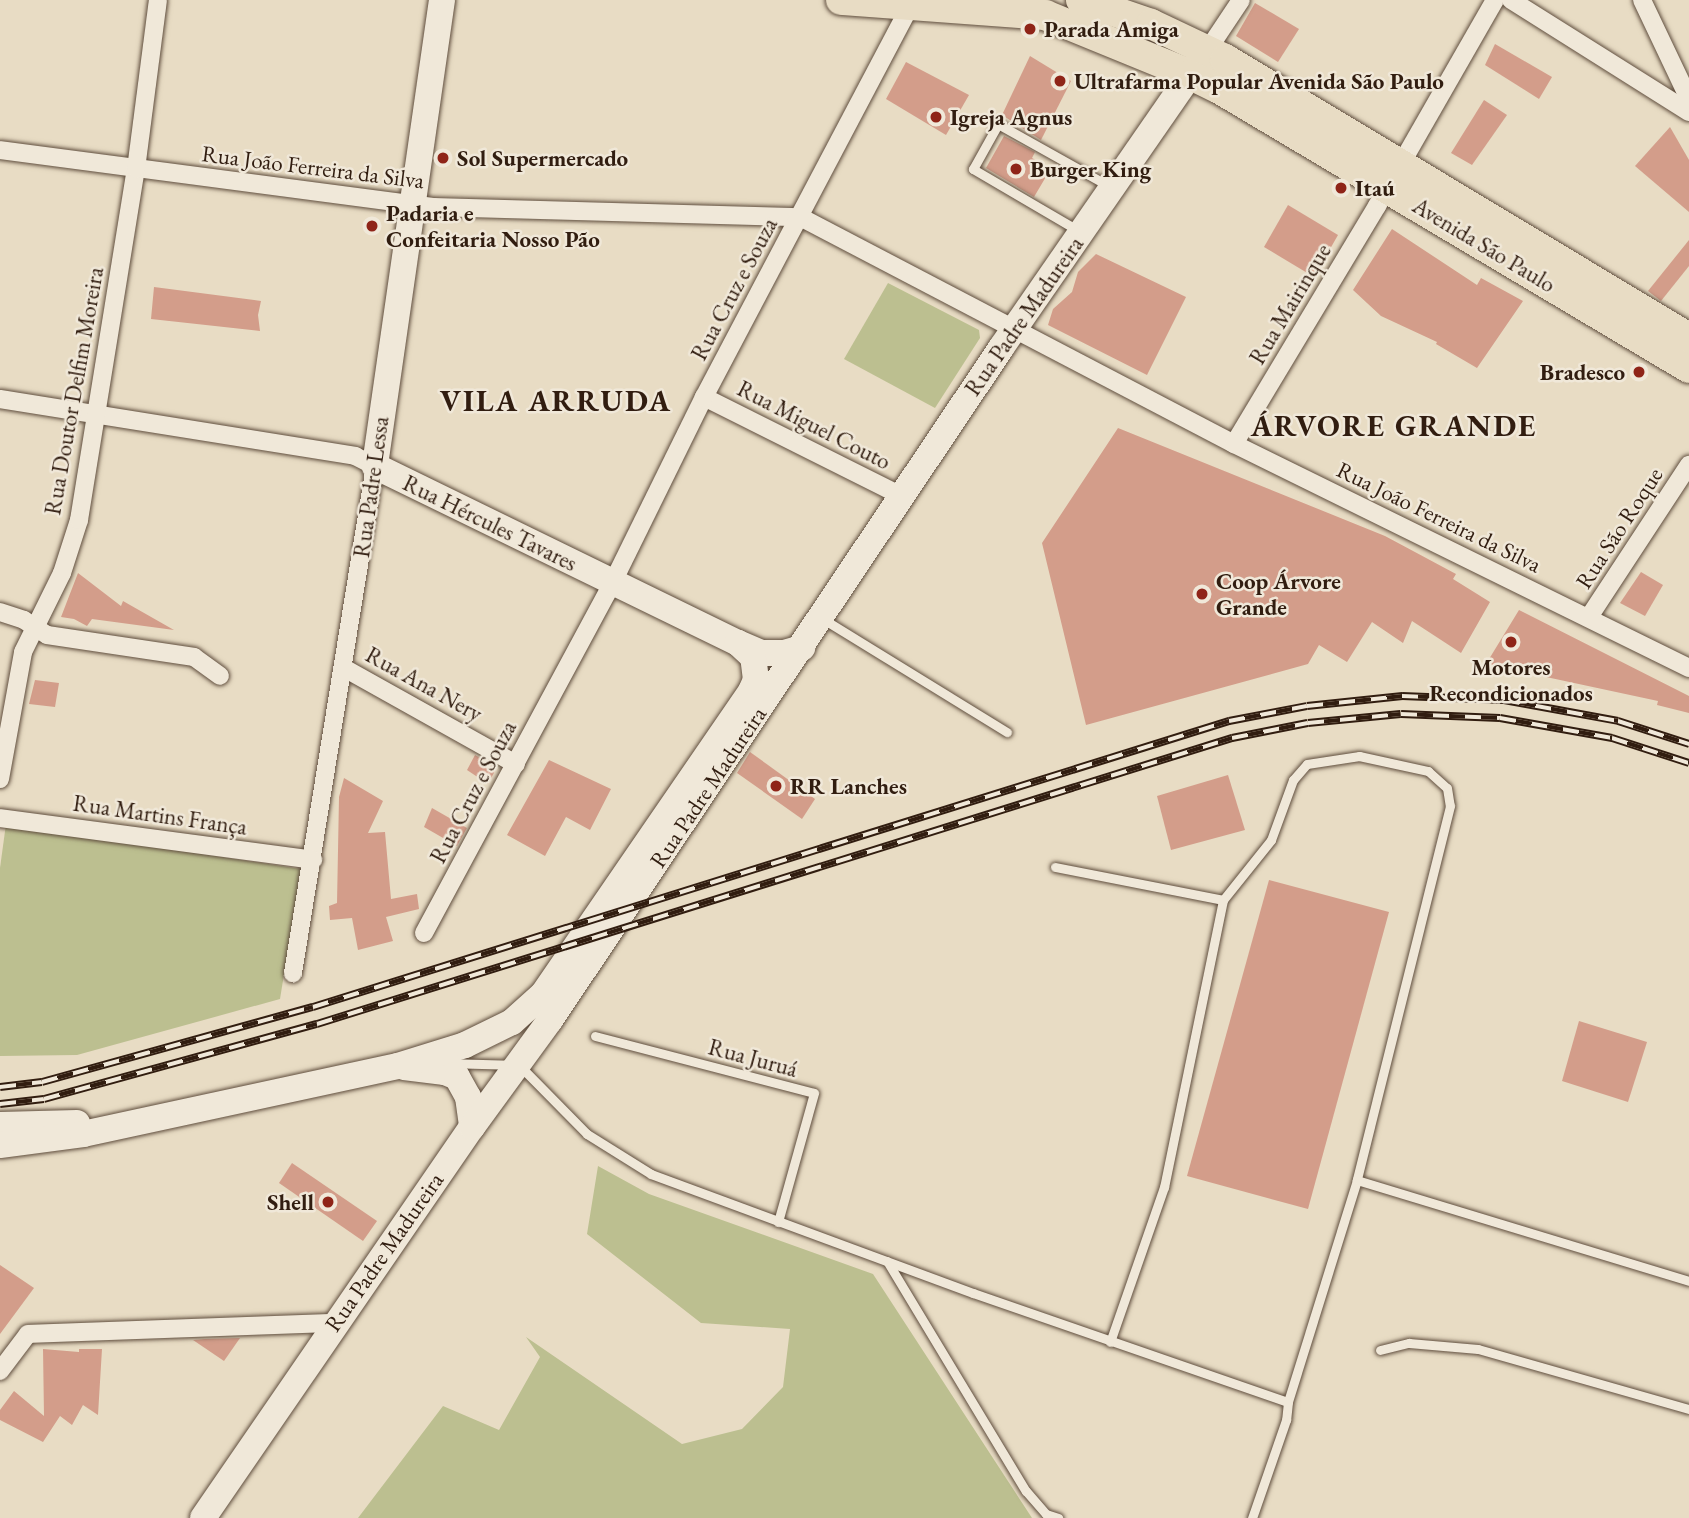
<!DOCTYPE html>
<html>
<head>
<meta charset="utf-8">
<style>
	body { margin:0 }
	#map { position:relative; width:1689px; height:1518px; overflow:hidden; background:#e8dcc4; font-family:"EB Garamond",serif }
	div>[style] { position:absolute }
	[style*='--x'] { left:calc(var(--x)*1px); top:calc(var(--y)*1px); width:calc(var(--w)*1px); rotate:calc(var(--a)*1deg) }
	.green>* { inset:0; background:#bcbf90 }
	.building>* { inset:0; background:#d39d8a }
	.roads { filter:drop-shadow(0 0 2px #5f4d3d) drop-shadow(0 0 2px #5f4d3d) }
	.lane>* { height:9px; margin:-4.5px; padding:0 4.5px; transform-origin:4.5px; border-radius:4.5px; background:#f0e8d9 }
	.street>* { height:18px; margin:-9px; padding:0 9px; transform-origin:9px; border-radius:9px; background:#f0e8d9 }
	.secondary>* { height:26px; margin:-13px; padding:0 13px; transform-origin:13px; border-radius:13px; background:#f0e8d9 }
	.primary>* { height:30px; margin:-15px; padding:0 15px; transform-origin:15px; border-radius:15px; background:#e8dcc4 }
	.rail>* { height:8px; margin-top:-4px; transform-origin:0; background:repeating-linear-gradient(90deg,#f0e8d9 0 16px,#311d10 0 32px); box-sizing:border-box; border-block:2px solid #311d10 }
	.dots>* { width:19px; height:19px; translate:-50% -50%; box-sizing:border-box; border:4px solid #f0e8d9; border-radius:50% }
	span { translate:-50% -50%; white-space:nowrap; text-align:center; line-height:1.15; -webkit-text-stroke:5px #f0e8d9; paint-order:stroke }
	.poi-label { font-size:23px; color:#311d10; font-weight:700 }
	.left { translate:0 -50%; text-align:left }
	.right { translate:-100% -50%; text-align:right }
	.street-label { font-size:23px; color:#311d10 }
	.district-label { font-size:30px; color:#311d10; font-weight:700; letter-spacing:2px }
</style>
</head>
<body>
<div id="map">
	<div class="green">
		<i style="clip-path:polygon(888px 283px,979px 330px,980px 338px,935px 408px,844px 359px)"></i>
		<i style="clip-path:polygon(6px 824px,301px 869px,280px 999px,77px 1055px,0 1056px,0 868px)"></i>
		<i style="clip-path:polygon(598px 1166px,649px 1194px,873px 1274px,1032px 1518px,358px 1518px,443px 1406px,499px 1430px,540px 1357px,526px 1337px,682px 1444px,742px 1429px,783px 1387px,790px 1329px,701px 1323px,587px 1234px)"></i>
	</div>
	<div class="building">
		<i style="clip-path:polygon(1255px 3px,1299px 29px,1278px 62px,1236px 36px)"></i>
		<i style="clip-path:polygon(1495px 44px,1552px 77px,1539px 99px,1485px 65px)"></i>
		<i style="clip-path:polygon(1030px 56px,1071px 81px,1041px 140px,1002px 115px)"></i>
		<i style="clip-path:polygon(906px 62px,969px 95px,946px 135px,886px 99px)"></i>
		<i style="clip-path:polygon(1484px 100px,1507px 115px,1472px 165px,1451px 153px)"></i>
		<i style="clip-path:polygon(1670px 127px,1689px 160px,1689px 212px,1635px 166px)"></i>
		<i style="clip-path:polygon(1004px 136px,1035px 152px,1032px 158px,1046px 166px,1044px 173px,1047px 175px,1034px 197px,986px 168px)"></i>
		<i style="clip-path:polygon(1288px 205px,1338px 235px,1314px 277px,1264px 247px)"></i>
		<i style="clip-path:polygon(1392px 229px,1477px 285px,1481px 278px,1523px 301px,1477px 368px,1436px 344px,1437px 342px,1381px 316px,1353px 290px)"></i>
		<i style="clip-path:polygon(1689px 240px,1689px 266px,1661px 301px,1648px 291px)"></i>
		<i style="clip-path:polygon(1096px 254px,1186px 297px,1147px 375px,1048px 325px,1053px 309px,1072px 292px,1078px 272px)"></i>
		<i style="clip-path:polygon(154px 287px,261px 301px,258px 315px,260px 331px,151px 319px)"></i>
		<i style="clip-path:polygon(1118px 428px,1385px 536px,1456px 574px,1453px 579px,1490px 602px,1461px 653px,1412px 621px,1403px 643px,1372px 622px,1347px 662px,1319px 645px,1308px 664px,1086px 725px,1042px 543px)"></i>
		<i style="clip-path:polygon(1641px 572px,1663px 585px,1645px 616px,1620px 603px)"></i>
		<i style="clip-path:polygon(78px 573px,121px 606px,123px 601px,174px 630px,92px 619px,87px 626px,74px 619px,61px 617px)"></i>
		<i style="clip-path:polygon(1519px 610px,1689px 696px,1689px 713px,1657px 705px,1658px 701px,1486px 664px)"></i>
		<i style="clip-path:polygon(35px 680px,59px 683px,55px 707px,29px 704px)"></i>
		<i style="clip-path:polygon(750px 752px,815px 799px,802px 819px,737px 773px)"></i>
		<i style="clip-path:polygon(475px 755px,497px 767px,488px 784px,467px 770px)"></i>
		<i style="clip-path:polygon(549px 760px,611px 789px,590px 830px,566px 817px,545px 856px,507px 835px)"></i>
		<i style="clip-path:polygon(1228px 775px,1245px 830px,1171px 850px,1157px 796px)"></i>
		<i style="clip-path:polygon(344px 778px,383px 801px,368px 833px,385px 832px,391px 899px,417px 894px,419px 909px,386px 917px,393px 941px,358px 950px,352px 918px,330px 920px,329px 906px,337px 903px,339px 797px)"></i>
		<i style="clip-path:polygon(432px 808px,467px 828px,457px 846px,424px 827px)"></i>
		<i style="clip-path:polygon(1269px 880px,1389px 912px,1308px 1209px,1187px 1176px)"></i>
		<i style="clip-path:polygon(1579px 1021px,1647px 1042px,1628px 1102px,1562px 1081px)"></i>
		<i style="clip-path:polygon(292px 1163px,377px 1221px,363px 1241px,279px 1183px)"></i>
		<i style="clip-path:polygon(0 1265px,34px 1288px,0 1334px)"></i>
		<i style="clip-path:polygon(240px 1338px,224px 1361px,193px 1340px,205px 1339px)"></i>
		<i style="clip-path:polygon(43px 1349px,79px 1352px,79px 1349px,102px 1349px,98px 1415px,83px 1405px,72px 1425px,60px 1416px,43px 1442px,0 1420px,0 1410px,14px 1391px,44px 1416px)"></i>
	</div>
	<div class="roads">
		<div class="lane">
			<i style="--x:1079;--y:231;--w:123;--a:-149.7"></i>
			<i style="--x:973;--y:169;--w:51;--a:-60.9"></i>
			<i style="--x:998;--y:124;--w:127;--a:29.2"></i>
			<i style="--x:823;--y:619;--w:216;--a:31.6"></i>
			<i style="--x:1055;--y:867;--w:171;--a:11.1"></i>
			<i style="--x:1223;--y:900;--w:293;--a:101.6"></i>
			<i style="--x:1164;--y:1187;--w:164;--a:109.2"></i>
			<i style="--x:1223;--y:900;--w:77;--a:-51.3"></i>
			<i style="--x:1271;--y:840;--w:64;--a:-69.9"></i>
			<i style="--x:1293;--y:780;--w:21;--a:-49"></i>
			<i style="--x:1307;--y:764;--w:53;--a:-8.7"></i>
			<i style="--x:1359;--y:756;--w:71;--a:12.3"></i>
			<i style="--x:1428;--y:771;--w:25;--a:42"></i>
			<i style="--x:1447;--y:788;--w:18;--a:81"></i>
			<i style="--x:1450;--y:806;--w:385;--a:104"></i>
			<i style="--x:1357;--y:1180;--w:232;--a:107.3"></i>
			<i style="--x:595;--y:1036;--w:226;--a:14.6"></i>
			<i style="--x:814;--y:1093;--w:134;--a:105.6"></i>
			<i style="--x:445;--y:1063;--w:74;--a:1.5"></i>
			<i style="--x:519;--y:1065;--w:97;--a:45.4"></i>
			<i style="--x:587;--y:1134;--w:75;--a:32"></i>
			<i style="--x:651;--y:1174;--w:343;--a:20.3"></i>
			<i style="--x:973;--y:1293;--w:333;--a:19.1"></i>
			<i style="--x:1288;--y:1402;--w:18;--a:96"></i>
			<i style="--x:1286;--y:1420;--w:104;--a:109.1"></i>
			<i style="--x:1357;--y:1180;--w:347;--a:16.9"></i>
			<i style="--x:887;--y:1261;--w:269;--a:58.9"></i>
			<i style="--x:1026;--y:1491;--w:30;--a:49"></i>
			<i style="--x:1046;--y:1514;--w:13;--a:18"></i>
			<i style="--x:1380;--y:1350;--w:30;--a:-14"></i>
			<i style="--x:1409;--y:1343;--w:69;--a:5"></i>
			<i style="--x:1478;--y:1349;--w:219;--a:15.9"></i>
		</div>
		<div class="street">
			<i style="--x:1511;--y:0;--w:210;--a:32.2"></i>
			<i style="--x:1642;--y:0;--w:110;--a:64.6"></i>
			<i style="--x:1207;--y:51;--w:61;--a:-56.3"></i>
			<i style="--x:0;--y:150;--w:437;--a:7.5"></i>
			<i style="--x:433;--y:207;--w:367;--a:1.6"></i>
			<i style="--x:800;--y:217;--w:490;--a:27.6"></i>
			<i style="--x:1234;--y:444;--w:507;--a:26.21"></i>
			<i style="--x:704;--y:397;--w:221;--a:26.6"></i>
			<i style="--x:0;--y:399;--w:360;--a:9.1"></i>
			<i style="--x:355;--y:456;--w:22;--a:27"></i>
			<i style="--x:375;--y:466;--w:514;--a:99.19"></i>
			<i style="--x:1234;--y:444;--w:278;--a:-59"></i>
			<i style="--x:1377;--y:206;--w:237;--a:-60.2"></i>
			<i style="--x:0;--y:612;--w:25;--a:18"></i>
			<i style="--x:24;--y:620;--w:27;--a:33"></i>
			<i style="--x:47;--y:635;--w:149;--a:8.5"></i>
			<i style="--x:194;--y:657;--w:32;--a:36"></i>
			<i style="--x:1589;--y:617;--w:182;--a:-56.7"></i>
			<i style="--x:344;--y:668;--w:197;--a:29.2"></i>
			<i style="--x:0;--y:779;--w:129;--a:-79.7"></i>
			<i style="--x:23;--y:652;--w:88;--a:-63.7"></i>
			<i style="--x:62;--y:573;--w:56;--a:-72.2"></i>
			<i style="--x:79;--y:520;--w:356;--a:-80.8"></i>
			<i style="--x:136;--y:169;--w:170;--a:-82.6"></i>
			<i style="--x:0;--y:818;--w:316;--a:7.6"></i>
			<i style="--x:424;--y:933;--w:396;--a:-61.7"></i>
			<i style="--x:612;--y:584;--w:208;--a:-63.8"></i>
			<i style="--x:704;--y:397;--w:444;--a:-62.2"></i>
			<i style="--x:0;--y:1371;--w:46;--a:-52.9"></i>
			<i style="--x:28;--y:1334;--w:307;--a:-2.1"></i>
		</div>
		<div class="secondary">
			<i style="--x:442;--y:0;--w:471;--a:98.2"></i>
			<i style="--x:375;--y:466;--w:404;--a:26"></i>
			<i style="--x:738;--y:643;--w:26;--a:23"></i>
			<i style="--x:762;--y:653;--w:22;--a:0"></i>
			<i style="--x:784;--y:653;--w:19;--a:-16"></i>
			<i style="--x:404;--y:1067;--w:41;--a:7"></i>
			<i style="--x:445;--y:1072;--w:13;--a:23"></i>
			<i style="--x:457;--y:1077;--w:23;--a:61"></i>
			<i style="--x:468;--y:1097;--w:30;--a:82"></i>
			<i style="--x:0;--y:1125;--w:77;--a:-1.5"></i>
			<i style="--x:0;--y:1145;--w:84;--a:-7.5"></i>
			<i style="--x:83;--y:1134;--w:322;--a:-12.2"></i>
			<i style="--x:398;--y:1066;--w:70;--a:-17.4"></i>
			<i style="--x:465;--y:1045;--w:52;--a:-26.1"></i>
			<i style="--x:512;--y:1022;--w:42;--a:-42.1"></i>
			<i style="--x:543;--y:994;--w:368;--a:-55.5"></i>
			<i style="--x:751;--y:691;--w:12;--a:-66"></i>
			<i style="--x:756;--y:680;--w:23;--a:-97"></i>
			<i style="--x:753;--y:657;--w:21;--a:-137"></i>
			<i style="--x:203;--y:1518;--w:475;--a:-55.5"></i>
			<i style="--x:472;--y:1127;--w:132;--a:-53.9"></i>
			<i style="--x:550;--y:1020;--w:809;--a:-56.13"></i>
			<i style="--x:1001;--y:348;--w:353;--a:-55.3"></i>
		</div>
		<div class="primary">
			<i style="--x:841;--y:0;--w:205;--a:4.2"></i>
			<i style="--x:1045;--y:15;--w:158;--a:22.3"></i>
			<i style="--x:1191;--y:75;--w:30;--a:26"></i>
			<i style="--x:1218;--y:88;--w:548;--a:30.73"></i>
			<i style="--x:1081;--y:0;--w:74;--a:18.9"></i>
			<i style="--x:1151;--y:24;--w:82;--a:25.3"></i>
			<i style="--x:1225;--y:59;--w:541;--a:31.02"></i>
		</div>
	</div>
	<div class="rail">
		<i style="--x:0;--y:1087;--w:42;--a:-6.8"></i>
		<i style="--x:42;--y:1082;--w:281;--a:-15.5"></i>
		<i style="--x:313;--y:1007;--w:960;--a:-17.34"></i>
		<i style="--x:1229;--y:721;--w:79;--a:-10.9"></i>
		<i style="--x:1307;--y:706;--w:96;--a:-6"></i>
		<i style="--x:1402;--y:696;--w:102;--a:2.2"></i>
		<i style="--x:1504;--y:700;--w:116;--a:10.4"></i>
		<i style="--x:1618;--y:721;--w:75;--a:17.9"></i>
		<i style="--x:0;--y:1104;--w:44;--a:-6.5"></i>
		<i style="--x:44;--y:1099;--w:283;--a:-15.4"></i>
		<i style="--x:317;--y:1024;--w:959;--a:-17.36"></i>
		<i style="--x:1232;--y:738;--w:77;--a:-11.2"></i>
		<i style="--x:1308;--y:723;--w:93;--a:-5.5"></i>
		<i style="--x:1401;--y:714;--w:99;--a:2.3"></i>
		<i style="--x:1500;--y:718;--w:114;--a:10.1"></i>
		<i style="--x:1612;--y:738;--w:81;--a:18"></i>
	</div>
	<div class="dots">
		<i style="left:1030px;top:29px;background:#8f2418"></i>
		<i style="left:1060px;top:81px;background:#8f2418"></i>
		<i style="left:936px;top:117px;background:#8f2418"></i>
		<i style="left:443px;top:158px;background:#8f2418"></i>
		<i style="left:1016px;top:169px;background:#8f2418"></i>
		<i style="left:1341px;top:188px;background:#8f2418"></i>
		<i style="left:372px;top:226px;background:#8f2418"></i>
		<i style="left:1639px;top:372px;background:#8f2418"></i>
		<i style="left:1202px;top:594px;background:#8f2418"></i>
		<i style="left:1511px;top:642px;background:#8f2418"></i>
		<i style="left:776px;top:786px;background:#8f2418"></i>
		<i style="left:328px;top:1202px;background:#8f2418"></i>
	</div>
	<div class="poi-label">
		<span class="left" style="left:1044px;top:29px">Parada Amiga</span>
		<span class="left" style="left:1074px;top:81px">Ultrafarma Popular Avenida São Paulo</span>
		<span class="left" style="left:950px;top:117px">Igreja Agnus</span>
		<span class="left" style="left:457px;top:158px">Sol Supermercado</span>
		<span class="left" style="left:1030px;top:169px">Burger King</span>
		<span class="left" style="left:1355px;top:188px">Itaú</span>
		<span class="left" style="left:386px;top:226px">Padaria e<br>Confeitaria Nosso Pão</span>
		<span class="right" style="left:1625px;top:372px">Bradesco</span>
		<span class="left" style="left:1216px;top:594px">Coop Árvore<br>Grande</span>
		<span style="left:1511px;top:680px">Motores<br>Recondicionados</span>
		<span class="left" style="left:790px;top:786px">RR Lanches</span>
		<span class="right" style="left:314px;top:1202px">Shell</span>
	</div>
	<div class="street-label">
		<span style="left:313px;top:167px;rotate:7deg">Rua João Ferreira da Silva</span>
		<span style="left:1484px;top:245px;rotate:31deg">Avenida São Paulo</span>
		<span style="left:734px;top:289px;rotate:-62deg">Rua Cruz e Souza</span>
		<span style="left:1290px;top:304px;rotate:-59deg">Rua Mairinque</span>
		<span style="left:1024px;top:316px;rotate:-55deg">Rua Padre Madureira</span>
		<span style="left:74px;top:391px;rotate:-80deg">Rua Doutor Delfim Moreira</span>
		<span style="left:814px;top:425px;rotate:27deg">Rua Miguel Couto</span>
		<span style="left:371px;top:487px;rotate:-82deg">Rua Padre Lessa</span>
		<span style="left:1439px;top:517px;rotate:26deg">Rua João Ferreira da Silva</span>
		<span style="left:490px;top:523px;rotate:26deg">Rua Hércules Tavares</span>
		<span style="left:1619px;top:528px;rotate:-57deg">Rua São Roque</span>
		<span style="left:424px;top:684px;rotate:29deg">Rua Ana Nery</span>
		<span style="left:708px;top:787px;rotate:-56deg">Rua Padre Madureira</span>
		<span style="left:473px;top:792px;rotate:-62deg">Rua Cruz e Souza</span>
		<span style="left:160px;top:815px;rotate:8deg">Rua Martins França</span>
		<span style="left:753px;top:1058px;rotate:15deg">Rua Juruá</span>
		<span style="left:384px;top:1252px;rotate:-55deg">Rua Padre Madureira</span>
	</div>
	<div class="district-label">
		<span style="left:556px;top:401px">VILA ARRUDA</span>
		<span style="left:1394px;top:426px">ÁRVORE GRANDE</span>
	</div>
</div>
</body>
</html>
